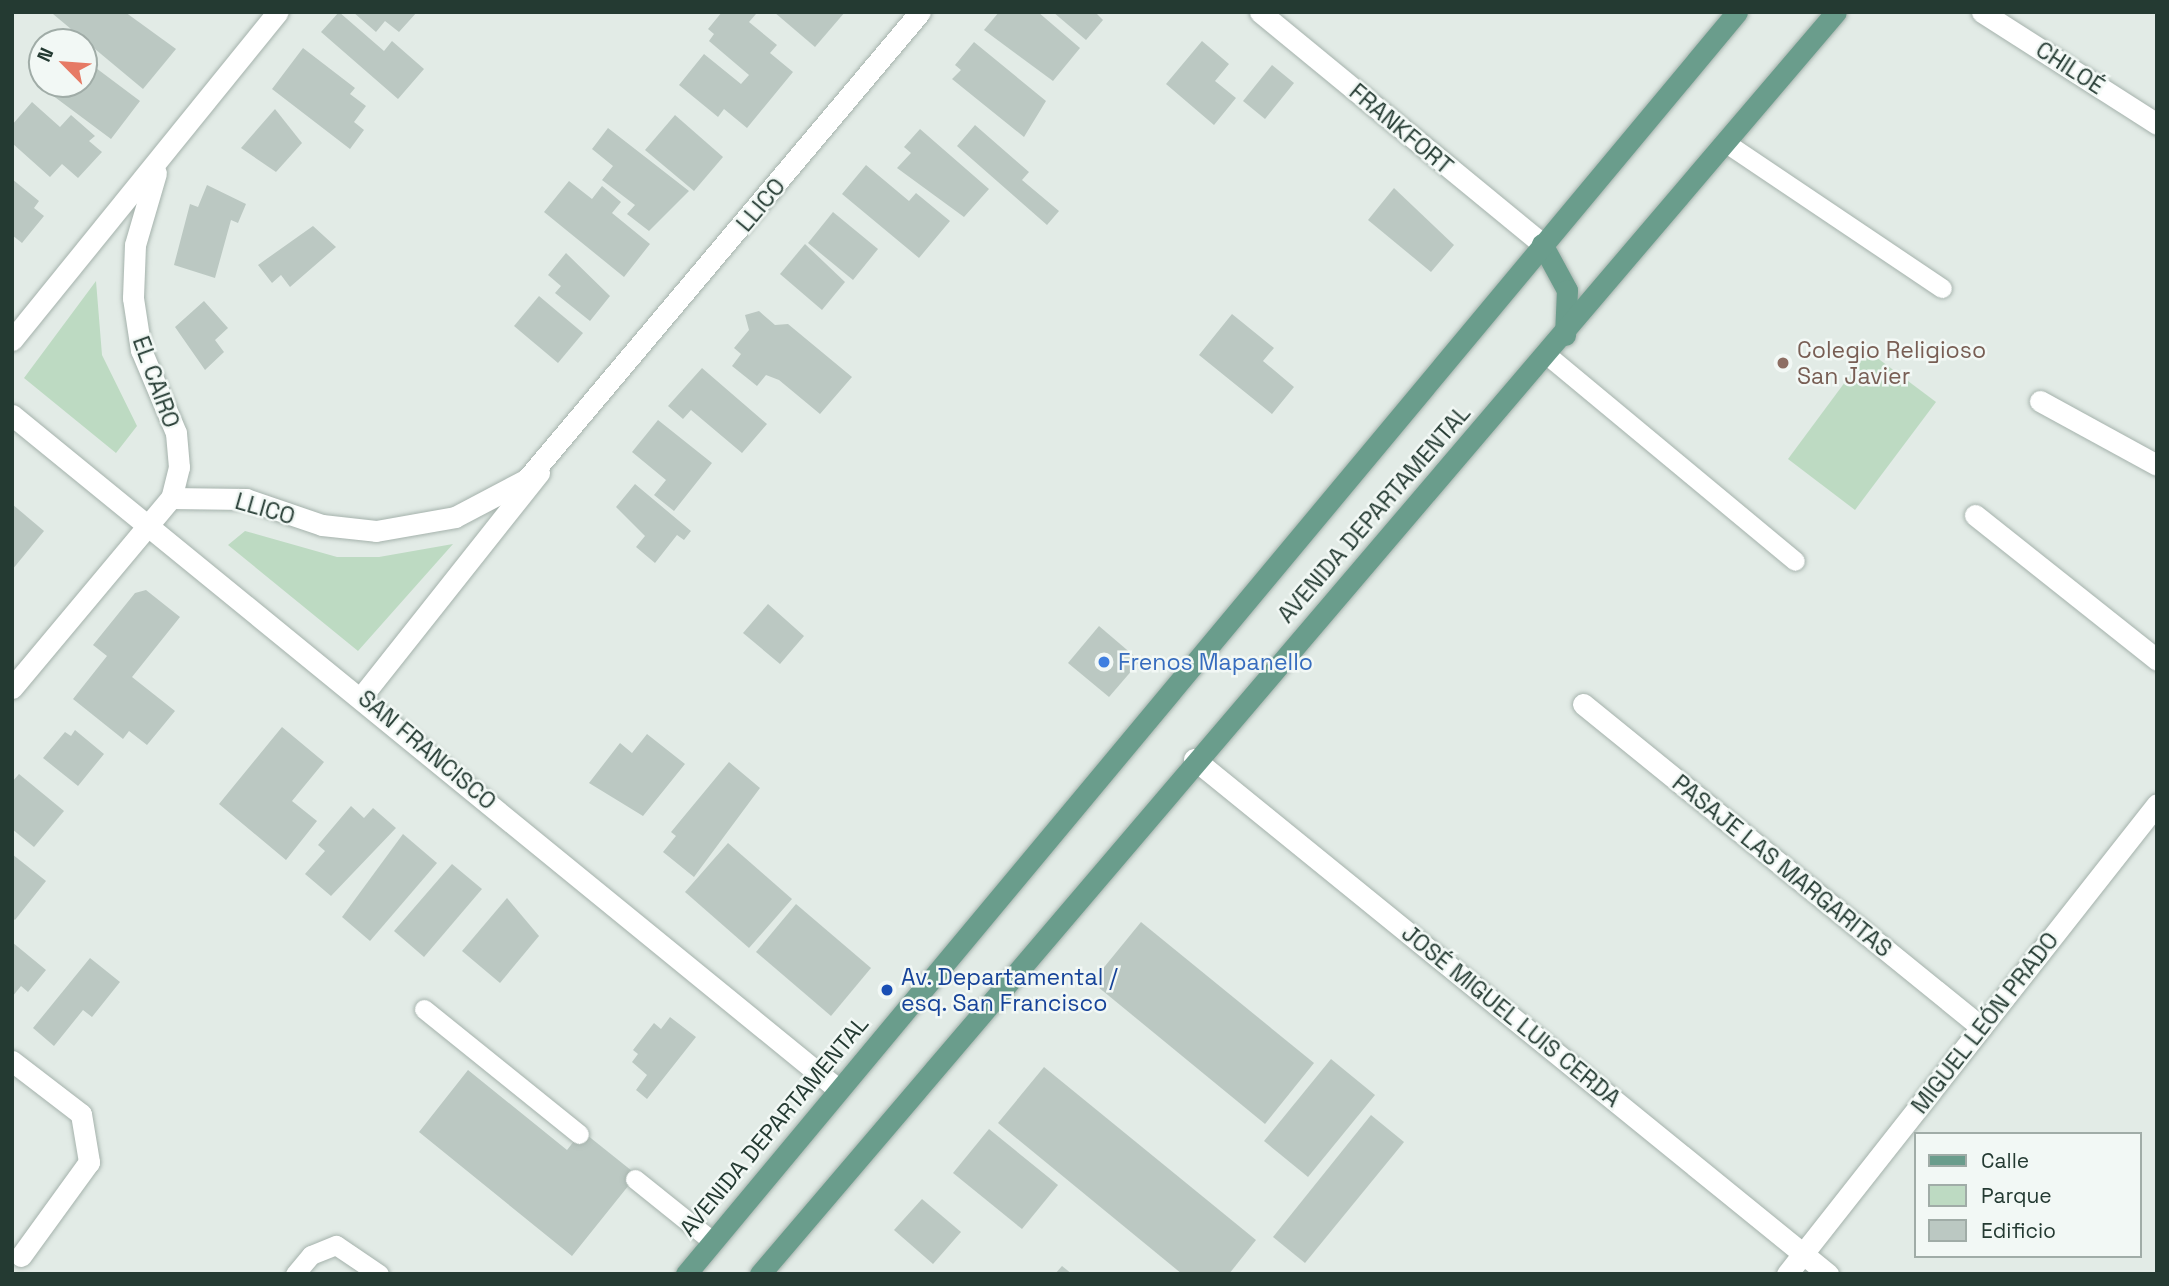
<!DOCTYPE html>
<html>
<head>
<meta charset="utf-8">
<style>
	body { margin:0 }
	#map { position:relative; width:2169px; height:1286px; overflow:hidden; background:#e2ebe6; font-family:"Space Grotesk",sans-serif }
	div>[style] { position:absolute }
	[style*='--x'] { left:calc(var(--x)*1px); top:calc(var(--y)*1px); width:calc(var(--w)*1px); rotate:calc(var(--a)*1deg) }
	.green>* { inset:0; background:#bddac2 }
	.building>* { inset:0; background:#bbc8c2 }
	.roads { filter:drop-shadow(0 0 2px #a5b2ac) drop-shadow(0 0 2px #a5b2ac) }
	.lane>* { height:19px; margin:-9.5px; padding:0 9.5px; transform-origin:9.5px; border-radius:9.5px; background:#fff }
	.street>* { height:21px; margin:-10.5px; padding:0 10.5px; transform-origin:10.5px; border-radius:10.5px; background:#fff }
	.secondary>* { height:21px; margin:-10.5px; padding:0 10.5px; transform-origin:10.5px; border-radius:10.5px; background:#fff }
	.primary>* { height:21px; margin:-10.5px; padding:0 10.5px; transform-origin:10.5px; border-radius:10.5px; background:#6a9d8c }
	.dots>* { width:19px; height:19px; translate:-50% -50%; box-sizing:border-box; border:4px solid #f2f8f5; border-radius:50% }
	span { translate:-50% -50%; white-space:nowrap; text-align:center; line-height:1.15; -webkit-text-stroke:5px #f2f8f5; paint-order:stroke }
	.street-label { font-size:23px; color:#243a32 }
	.education-label { font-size:23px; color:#785e54 }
	.left { translate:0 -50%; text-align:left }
	.shop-label { font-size:23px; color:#366cbe }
	.transit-label { font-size:23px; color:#164399 }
	.frame { position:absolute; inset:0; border:14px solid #243a32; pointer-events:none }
	.legend { position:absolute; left:1914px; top:1132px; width:228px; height:126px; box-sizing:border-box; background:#f2f8f5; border:2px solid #a0aca7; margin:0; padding:9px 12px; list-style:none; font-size:21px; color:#243a32 }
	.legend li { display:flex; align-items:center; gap:14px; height:35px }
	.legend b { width:35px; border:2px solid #a0aca7 }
	.north { position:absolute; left:28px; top:28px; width:70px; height:70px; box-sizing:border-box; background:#f2f8f5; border:2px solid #a0aca7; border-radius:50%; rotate:295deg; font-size:19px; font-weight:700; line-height:28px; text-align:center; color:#243a32 }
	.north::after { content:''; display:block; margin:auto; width:24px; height:32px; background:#e67a65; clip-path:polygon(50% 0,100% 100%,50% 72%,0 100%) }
</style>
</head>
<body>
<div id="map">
	<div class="green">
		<i style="clip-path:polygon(96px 281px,102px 355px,137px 426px,116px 453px,24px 378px)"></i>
		<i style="clip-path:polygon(1868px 351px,1936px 402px,1855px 510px,1788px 459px)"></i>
		<i style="clip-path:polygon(245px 531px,337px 557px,379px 557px,453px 544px,358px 651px,228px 545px)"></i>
	</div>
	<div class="building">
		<i style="clip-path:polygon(125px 12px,176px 49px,143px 89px,53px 14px)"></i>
		<i style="clip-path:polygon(339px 12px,384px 51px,392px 41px,424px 69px,398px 99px,321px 32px)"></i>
		<i style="clip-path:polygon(353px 12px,417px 12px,399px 32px,385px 21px,376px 32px)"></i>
		<i style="clip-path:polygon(722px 12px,756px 14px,749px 22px,777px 45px,770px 53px,793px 72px,747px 128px,724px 109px,718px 117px,679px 85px,704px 54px,741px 84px,749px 75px,709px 41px,714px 34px,708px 29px)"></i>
		<i style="clip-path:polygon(774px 12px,845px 12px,815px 47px)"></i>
		<i style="clip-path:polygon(999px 12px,1038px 12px,1080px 48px,1053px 81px,984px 30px)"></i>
		<i style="clip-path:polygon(1053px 12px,1095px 12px,1103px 20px,1086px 40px)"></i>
		<i style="clip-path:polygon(1202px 41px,1229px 64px,1215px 81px,1236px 98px,1214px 125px,1166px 84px)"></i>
		<i style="clip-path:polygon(974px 42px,1046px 101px,1024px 137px,952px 79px,961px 70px,955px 65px)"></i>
		<i style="clip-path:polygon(303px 48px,355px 88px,350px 94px,366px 106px,354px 122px,364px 130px,350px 149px,272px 89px)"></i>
		<i style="clip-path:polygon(84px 59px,140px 101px,111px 139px,52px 95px,60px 84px,84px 84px)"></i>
		<i style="clip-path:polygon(1272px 65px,1294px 83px,1265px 119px,1243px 101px)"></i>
		<i style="clip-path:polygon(32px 102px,60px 127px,71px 115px,95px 136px,89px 141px,102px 152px,78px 178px,62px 164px,50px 177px,12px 143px,12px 125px)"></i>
		<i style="clip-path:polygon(275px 109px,302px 143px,276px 172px,241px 148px)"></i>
		<i style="clip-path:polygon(675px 115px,723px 157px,694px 191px,645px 150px)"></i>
		<i style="clip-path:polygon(975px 125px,1029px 172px,1022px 180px,1059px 211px,1047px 225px,957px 146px)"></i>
		<i style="clip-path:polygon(608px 128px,689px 191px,649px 231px,627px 214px,635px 205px,602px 180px,613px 166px,592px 149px)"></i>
		<i style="clip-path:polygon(920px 129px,989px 189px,964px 217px,897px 168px,911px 153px,904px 147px)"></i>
		<i style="clip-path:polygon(866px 165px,909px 201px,916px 193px,950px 221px,919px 258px,842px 194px)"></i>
		<i style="clip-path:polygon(12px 179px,39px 201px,34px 208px,44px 216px,22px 243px,12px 235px)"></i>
		<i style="clip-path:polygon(569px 181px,592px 199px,602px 186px,621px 202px,612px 213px,650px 244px,624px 277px,544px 212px)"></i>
		<i style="clip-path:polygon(207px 185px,246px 204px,238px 223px,231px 220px,215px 278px,174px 265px,190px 204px,198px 207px)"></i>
		<i style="clip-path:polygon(1394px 188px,1454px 245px,1431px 272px,1368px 220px)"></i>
		<i style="clip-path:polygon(833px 212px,878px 249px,853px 280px,808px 243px)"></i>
		<i style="clip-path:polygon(313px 226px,336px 247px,290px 287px,281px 275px,272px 283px,258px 265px)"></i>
		<i style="clip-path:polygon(805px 244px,845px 282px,822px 310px,780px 274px)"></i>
		<i style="clip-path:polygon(566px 253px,610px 296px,590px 321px,555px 293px,561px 286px,548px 275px)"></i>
		<i style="clip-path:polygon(539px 296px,583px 333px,558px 363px,514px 326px)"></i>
		<i style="clip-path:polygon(204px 301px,228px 328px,215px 340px,224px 352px,205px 370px,175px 327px)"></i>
		<i style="clip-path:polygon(759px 311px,775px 325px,788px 324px,852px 377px,820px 414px,779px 380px,766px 375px,757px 386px,732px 366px,741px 354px,734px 348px,749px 330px,745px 315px)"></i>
		<i style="clip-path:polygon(1232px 314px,1274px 348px,1263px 361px,1294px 387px,1272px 414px,1199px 355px)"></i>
		<i style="clip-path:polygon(702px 368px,767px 424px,742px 453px,691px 410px,683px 419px,668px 406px)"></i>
		<i style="clip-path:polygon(658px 420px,712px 463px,674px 511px,654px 495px,666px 480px,632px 452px)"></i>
		<i style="clip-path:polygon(635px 484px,691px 531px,684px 540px,677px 535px,655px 563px,636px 547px,645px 536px,616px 507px)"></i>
		<i style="clip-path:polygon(12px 504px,44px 531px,12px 570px)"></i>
		<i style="clip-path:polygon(146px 590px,180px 617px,132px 677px,175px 711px,147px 745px,129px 731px,123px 739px,73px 699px,107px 656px,93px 645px,135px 593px)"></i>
		<i style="clip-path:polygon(768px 604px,804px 636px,780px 664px,743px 633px)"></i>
		<i style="clip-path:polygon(1099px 626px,1140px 661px,1109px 697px,1068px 663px)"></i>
		<i style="clip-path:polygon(282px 727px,324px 762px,292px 801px,317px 821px,286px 860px,219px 804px)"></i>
		<i style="clip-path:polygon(75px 730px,104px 754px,78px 786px,43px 758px,65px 732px,71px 736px)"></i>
		<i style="clip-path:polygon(647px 734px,685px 764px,643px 816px,589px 783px,620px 743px,632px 753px)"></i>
		<i style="clip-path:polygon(729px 762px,760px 788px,694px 877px,663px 852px,676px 836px,671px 832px)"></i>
		<i style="clip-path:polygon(19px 774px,64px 811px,34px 847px,12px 829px,12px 782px)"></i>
		<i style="clip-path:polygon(351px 806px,364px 818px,373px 808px,396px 828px,331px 896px,305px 874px,325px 851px,318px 845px)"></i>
		<i style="clip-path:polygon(403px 834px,437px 863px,370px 941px,342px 917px)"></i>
		<i style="clip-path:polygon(728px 843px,792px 899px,749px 948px,685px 892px)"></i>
		<i style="clip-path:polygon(12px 854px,46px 881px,15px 920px,12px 918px)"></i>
		<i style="clip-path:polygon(452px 864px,482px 889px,424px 957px,394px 931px)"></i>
		<i style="clip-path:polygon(507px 898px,539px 936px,500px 983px,462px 951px)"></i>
		<i style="clip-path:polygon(796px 904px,871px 968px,831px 1016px,756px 952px)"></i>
		<i style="clip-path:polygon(1141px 922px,1314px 1063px,1265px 1124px,1092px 982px)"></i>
		<i style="clip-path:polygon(12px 942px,46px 970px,28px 992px,21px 986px,12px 997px)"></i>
		<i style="clip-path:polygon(90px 958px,120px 982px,92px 1017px,83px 1010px,54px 1046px,33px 1028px)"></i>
		<i style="clip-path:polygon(670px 1017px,696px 1037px,647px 1099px,636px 1090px,647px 1075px,632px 1062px,638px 1054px,633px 1050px,654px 1023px,661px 1029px)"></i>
		<i style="clip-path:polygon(1331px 1059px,1375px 1095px,1308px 1177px,1264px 1141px)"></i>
		<i style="clip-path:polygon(1044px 1067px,1256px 1240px,1229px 1274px,1182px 1274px,998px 1123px)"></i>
		<i style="clip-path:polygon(468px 1070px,567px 1150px,582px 1131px,637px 1175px,572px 1256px,419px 1132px)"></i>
		<i style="clip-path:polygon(1371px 1115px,1404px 1142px,1305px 1263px,1273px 1237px)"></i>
		<i style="clip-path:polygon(989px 1129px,1058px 1185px,1022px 1229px,953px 1173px)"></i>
		<i style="clip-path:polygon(922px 1199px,961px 1232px,933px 1264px,894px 1230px)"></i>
		<i style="clip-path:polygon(1062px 1266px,1072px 1274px,1055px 1274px)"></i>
	</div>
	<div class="roads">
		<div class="lane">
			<i style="--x:1726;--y:143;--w:260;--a:33.9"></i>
			<i style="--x:1547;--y:355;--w:322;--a:39.7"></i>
			<i style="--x:424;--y:1009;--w:199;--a:38.9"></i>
			<i style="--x:635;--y:1179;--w:99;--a:38.8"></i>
			<i style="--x:295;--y:1274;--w:25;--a:-50"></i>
			<i style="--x:311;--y:1255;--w:27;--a:-22"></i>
			<i style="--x:336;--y:1245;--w:52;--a:34"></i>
		</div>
		<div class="street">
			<i style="--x:1982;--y:12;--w:208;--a:32.6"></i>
			<i style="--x:156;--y:173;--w:75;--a:106.3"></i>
			<i style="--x:135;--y:245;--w:53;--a:92.2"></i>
			<i style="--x:133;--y:298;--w:53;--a:81.3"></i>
			<i style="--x:141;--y:350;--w:90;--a:67.1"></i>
			<i style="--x:176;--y:433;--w:34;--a:85"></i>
			<i style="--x:179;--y:467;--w:32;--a:104"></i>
			<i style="--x:12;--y:340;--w:422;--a:-51"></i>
			<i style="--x:2040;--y:401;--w:133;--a:28.7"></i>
			<i style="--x:12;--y:415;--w:1067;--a:39.22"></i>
			<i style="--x:1975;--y:515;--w:233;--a:38.5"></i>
			<i style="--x:362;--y:696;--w:285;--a:-51.6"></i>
			<i style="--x:1583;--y:704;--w:513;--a:39.06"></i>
			<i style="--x:1194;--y:759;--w:817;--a:39.09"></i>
			<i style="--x:12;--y:1061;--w:87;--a:37.5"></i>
			<i style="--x:81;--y:1114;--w:49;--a:80.5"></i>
			<i style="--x:89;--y:1162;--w:116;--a:125.9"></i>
			<i style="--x:1787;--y:1274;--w:598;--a:-51.79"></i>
		</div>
		<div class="secondary">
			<i style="--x:1260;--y:12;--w:365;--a:39.4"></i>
			<i style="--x:12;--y:688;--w:248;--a:-50.1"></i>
			<i style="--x:171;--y:498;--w:75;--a:0.8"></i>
			<i style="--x:246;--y:499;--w:80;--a:18.9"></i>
			<i style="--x:322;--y:525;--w:54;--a:6.3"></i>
			<i style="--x:376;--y:531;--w:80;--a:-10"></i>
			<i style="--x:455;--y:517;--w:81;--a:-27.8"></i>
			<i style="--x:527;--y:479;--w:610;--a:-49.92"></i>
		</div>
		<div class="primary">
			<i style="--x:1542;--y:244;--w:52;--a:61.5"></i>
			<i style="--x:1567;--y:290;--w:45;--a:92.5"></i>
			<i style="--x:686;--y:1274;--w:1642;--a:-50.21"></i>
			<i style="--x:760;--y:1274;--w:1658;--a:-49.55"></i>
		</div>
	</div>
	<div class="dots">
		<i style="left:1783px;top:363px;background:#8d6e63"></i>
		<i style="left:1104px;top:662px;background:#3f7fe0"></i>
		<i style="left:887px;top:990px;background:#1a4fb4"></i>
	</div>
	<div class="street-label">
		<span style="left:2070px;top:68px;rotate:33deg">CHILOÉ</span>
		<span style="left:1401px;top:129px;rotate:40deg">FRANKFORT</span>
		<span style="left:761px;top:205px;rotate:-50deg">LLICO</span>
		<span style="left:156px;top:382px;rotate:70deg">EL CAIRO</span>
		<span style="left:265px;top:509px;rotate:16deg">LLICO</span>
		<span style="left:1374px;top:514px;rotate:-49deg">AVENIDA DEPARTAMENTAL</span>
		<span style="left:427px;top:750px;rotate:40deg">SAN FRANCISCO</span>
		<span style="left:1782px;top:866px;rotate:39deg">PASAJE LAS MARGARITAS</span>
		<span style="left:1511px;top:1016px;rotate:39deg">JOSÉ MIGUEL LUIS CERDA</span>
		<span style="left:1985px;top:1023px;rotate:-52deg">MIGUEL LEÓN PRADO</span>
		<span style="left:774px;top:1126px;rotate:-50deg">AVENIDA DEPARTAMENTAL</span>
	</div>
	<div class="education-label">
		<span class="left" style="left:1797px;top:363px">Colegio Religioso<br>San Javier</span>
	</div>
	<div class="shop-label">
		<span class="left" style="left:1118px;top:662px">Frenos Mapanello</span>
	</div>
	<div class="transit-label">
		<span class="left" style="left:901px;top:990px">Av. Departamental /<br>esq. San Francisco</span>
	</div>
	<div class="frame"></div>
	<ul class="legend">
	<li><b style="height:9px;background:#6a9d8c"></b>Calle</li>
	<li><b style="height:19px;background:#bddac2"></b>Parque</li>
	<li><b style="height:19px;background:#bbc8c2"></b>Edificio</li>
	</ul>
	<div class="north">N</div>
</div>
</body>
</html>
